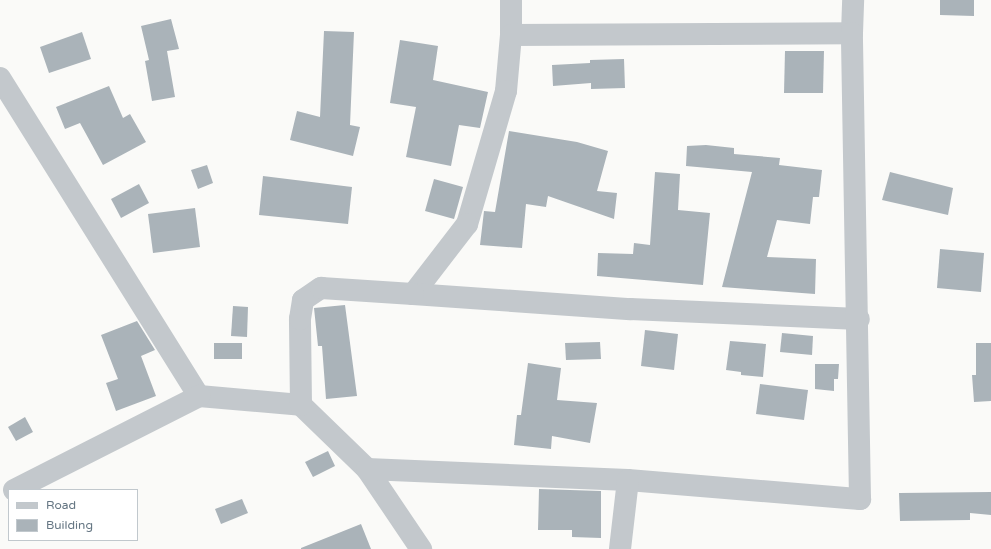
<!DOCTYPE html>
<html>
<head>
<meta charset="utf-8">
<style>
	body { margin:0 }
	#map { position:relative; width:991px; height:549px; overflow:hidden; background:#fafaf8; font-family:"Varela Round",sans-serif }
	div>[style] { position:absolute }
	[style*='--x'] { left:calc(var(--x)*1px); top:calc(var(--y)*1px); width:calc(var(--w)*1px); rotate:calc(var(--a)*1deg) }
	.building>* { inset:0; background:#aab3b9 }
	.minor>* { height:22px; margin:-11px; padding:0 11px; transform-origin:11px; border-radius:11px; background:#c3c8cc }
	span { translate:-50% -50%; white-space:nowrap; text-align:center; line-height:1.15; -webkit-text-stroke:4px #fff; paint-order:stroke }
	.legend { position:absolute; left:8px; top:489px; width:130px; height:52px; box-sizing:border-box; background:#fff; border:1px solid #c1c8cd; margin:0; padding:5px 7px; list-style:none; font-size:12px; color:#657683 }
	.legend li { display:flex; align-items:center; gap:8px; height:20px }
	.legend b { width:20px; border:1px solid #c1c8cd }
</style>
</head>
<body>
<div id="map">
	<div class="building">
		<i style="clip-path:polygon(940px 0,974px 0,974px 16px,940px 15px)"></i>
		<i style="clip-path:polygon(171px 19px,179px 49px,167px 51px,175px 97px,152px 101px,145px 61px,149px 60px,141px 26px)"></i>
		<i style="clip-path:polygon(324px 31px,354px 32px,350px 125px,360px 127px,353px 156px,290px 140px,297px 111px,320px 117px)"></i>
		<i style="clip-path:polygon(82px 32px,91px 59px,49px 73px,40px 47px)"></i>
		<i style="clip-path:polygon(400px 40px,438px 46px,433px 80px,488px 92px,480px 128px,459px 125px,451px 166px,406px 157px,416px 107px,390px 103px)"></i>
		<i style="clip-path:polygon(785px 51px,824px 51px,823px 93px,784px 93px)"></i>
		<i style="clip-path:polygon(624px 59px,625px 88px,591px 89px,591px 83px,553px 86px,552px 65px,590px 63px,590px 60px)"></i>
		<i style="clip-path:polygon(109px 86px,123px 118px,130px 114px,146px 142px,103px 165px,80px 123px,65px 129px,56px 107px)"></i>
		<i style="clip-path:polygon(509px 131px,577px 142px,608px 151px,597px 191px,617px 193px,614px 219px,548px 196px,546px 207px,526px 204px,522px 248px,480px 245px,484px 211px,495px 212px)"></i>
		<i style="clip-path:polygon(706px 145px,734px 148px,734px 154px,780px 158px,779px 165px,822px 170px,819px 197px,813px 197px,810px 224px,777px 220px,767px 257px,816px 259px,815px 294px,722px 287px,752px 172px,686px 166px,687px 146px)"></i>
		<i style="clip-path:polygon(207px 165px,213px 183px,198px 189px,191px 170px)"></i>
		<i style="clip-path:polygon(655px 172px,680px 174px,678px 210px,710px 213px,703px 285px,597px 276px,598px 253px,633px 254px,634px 243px,650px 245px)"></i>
		<i style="clip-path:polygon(890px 172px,953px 188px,948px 215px,882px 200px)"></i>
		<i style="clip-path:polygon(263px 176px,352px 187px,348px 224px,259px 215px)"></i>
		<i style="clip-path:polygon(434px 179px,463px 187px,454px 219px,425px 211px)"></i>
		<i style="clip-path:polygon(139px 184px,149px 203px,121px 218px,111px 199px)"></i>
		<i style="clip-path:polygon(195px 208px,200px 247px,153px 253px,148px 214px)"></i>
		<i style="clip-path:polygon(940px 249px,984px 253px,981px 292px,937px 288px)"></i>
		<i style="clip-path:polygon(345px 305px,357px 396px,326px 399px,322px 346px,318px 346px,314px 308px)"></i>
		<i style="clip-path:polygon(233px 306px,248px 307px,247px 337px,231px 336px)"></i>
		<i style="clip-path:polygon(137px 321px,155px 350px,141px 356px,156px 396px,116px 411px,106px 383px,118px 379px,101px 335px)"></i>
		<i style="clip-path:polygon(645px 330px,678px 334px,674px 370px,641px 366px)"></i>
		<i style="clip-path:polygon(782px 333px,813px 336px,812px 355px,780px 352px)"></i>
		<i style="clip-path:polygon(730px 341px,766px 344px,763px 377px,741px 375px,741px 372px,726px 370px)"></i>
		<i style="clip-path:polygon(600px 342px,601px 359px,566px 360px,565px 343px)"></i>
		<i style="clip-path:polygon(214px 343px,242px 343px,242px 359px,214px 359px)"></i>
		<i style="clip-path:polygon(976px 343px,991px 343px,991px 401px,974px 402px,972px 375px,976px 375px)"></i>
		<i style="clip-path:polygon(528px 363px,561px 368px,557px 400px,597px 403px,590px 443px,552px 436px,551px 449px,514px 445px,517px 415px,521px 415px)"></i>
		<i style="clip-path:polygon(815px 364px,839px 364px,838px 379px,834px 379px,834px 391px,815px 389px)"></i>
		<i style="clip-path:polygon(760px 384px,808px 390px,804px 420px,756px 414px)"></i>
		<i style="clip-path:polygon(25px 417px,33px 432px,16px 441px,8px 427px)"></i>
		<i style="clip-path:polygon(328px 451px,335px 466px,313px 477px,305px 462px)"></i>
		<i style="clip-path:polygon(539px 489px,601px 491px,601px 538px,572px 537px,572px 530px,538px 530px)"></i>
		<i style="clip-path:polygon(991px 492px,991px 515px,970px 513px,970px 520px,900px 521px,899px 493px)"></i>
		<i style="clip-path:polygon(242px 499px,248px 513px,221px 524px,215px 509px)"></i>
		<i style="clip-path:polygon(361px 524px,371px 549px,301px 549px,301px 548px)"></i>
	</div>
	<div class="minor">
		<i style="--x:511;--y:0;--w:35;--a:90"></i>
		<i style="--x:511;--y:35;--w:56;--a:95.1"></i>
		<i style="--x:506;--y:91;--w:139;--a:106.3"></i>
		<i style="--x:467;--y:224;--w:88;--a:127.6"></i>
		<i style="--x:413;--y:294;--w:218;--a:4"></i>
		<i style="--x:630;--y:309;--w:229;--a:2.5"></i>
		<i style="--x:511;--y:35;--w:341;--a:-0.3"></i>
		<i style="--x:852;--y:33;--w:33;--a:-88"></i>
		<i style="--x:0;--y:78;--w:375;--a:58"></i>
		<i style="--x:199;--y:396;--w:102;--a:5"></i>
		<i style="--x:301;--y:405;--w:92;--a:44.1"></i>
		<i style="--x:367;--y:469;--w:97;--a:56"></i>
		<i style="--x:301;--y:405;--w:86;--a:-90.7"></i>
		<i style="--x:300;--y:319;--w:19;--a:-81"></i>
		<i style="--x:303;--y:300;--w:22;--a:-34"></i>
		<i style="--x:321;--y:288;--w:92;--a:3.7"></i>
		<i style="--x:367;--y:469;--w:261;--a:2.4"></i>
		<i style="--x:628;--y:480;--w:233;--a:4.7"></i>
		<i style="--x:860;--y:499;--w:466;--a:-91"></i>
		<i style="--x:14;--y:490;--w:208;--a:-26.9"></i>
		<i style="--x:620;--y:549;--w:69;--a:-83.4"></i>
	</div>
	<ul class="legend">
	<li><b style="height:5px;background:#c3c8cc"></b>Road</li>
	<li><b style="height:11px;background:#aab3b9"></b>Building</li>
	</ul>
</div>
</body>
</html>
